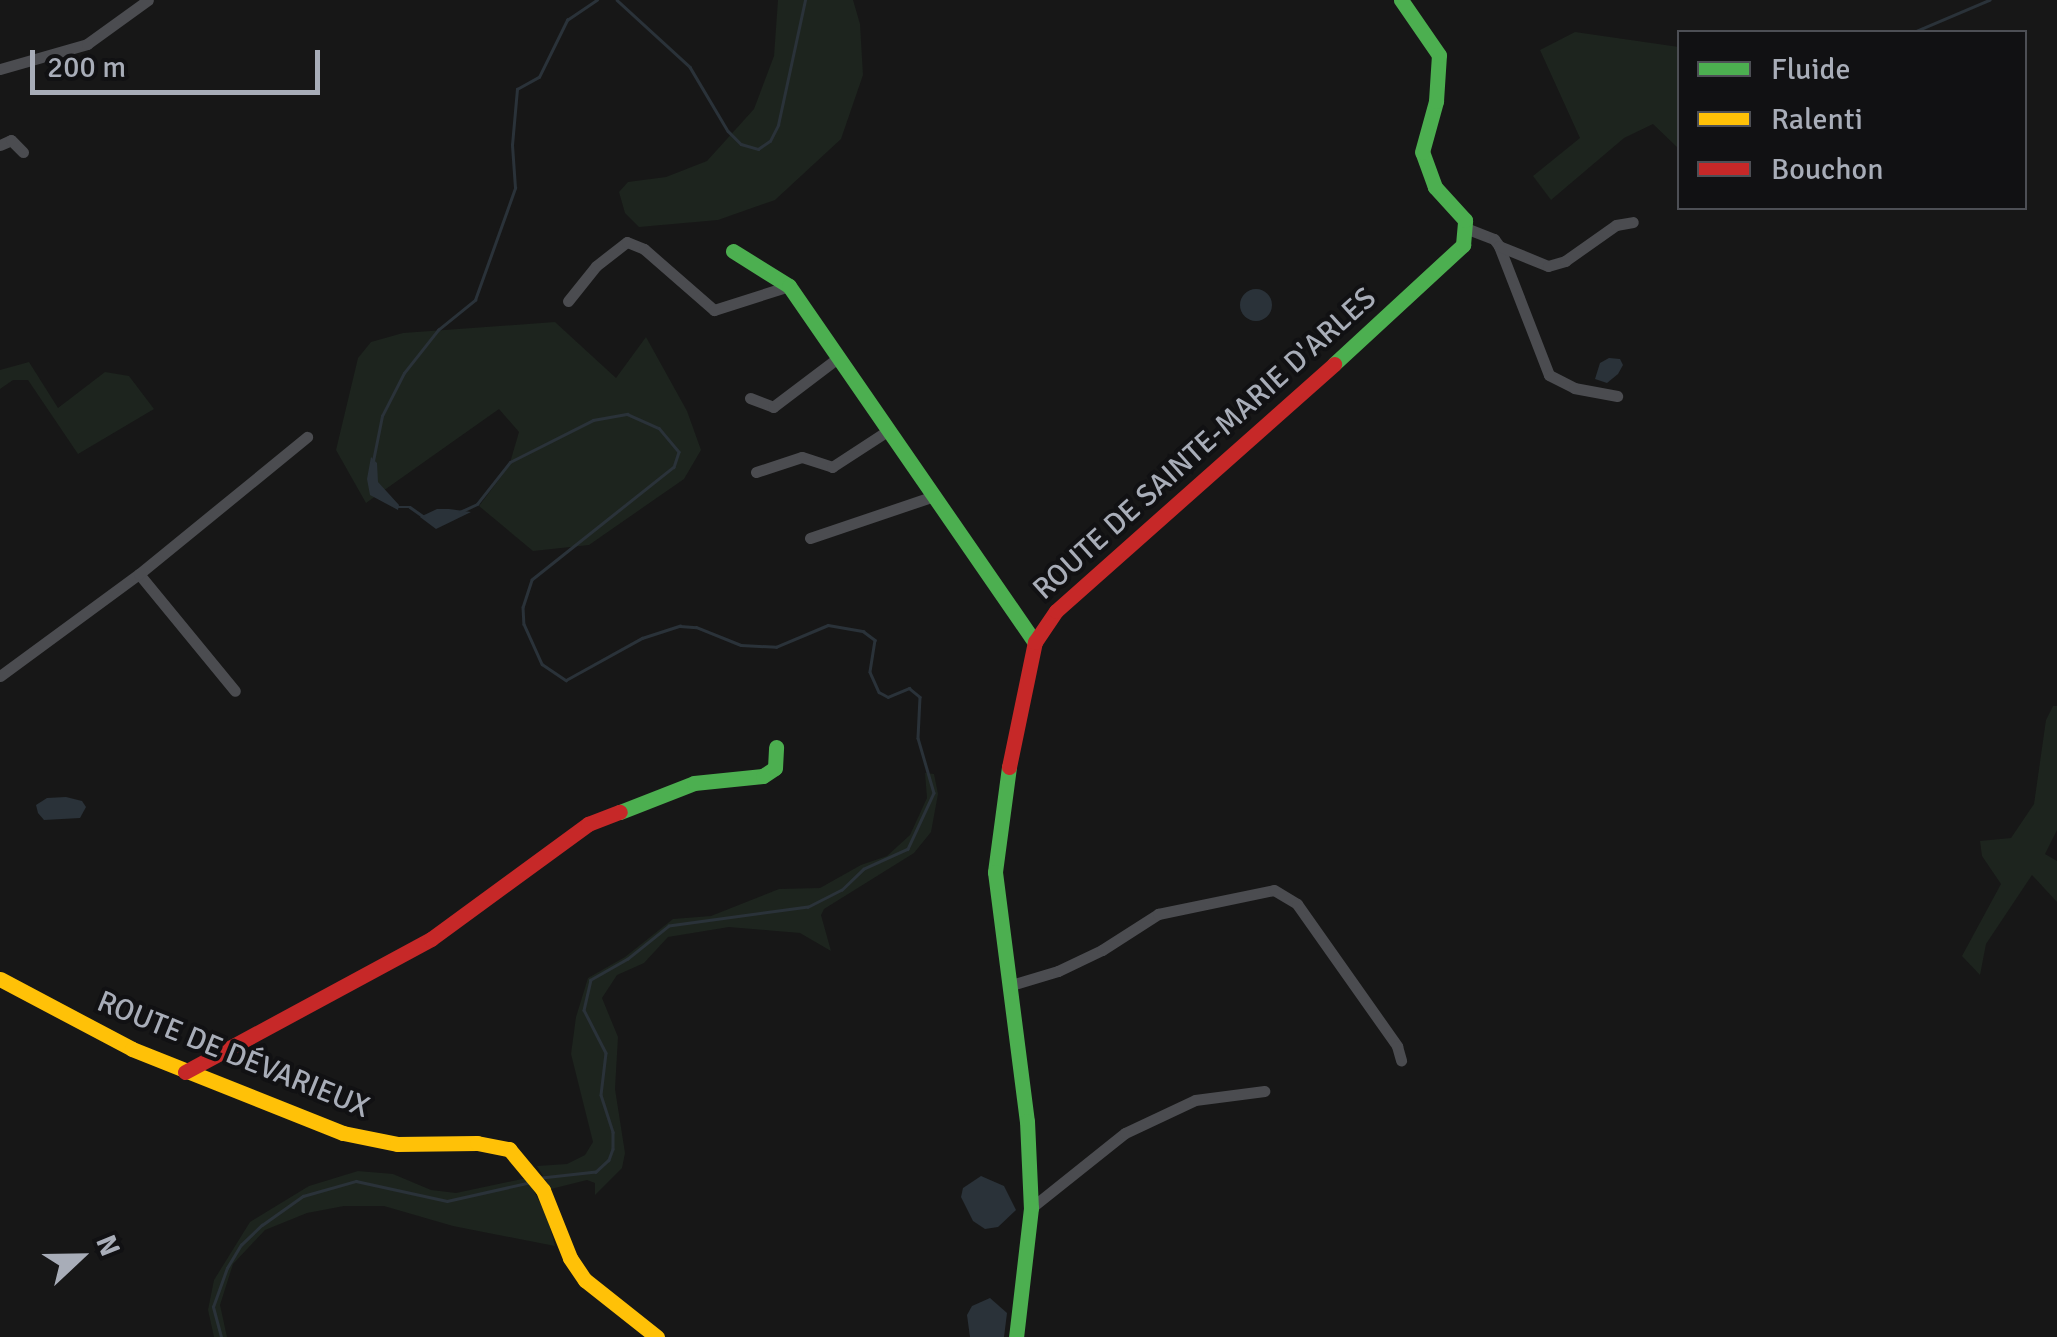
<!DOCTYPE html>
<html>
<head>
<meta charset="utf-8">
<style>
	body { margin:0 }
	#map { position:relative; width:2057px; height:1337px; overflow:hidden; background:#171717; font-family:Signika,sans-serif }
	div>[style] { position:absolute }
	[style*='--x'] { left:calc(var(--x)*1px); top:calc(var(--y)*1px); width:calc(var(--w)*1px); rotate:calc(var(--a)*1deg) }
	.green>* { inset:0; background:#1d241e }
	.water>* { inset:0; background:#2a3239 }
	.round { border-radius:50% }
	.stream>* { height:2.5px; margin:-1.25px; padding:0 1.25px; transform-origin:1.25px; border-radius:1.25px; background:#2a3239 }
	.street>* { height:11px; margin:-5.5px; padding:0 5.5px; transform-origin:5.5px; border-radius:5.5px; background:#4b4c50 }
	.fast>* { height:15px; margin:-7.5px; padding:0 7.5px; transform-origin:7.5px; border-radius:7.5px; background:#4caf50 }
	.slow>* { height:15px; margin:-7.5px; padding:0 7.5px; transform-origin:7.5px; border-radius:7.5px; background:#ffc107 }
	.jam>* { height:15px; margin:-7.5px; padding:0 7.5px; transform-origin:7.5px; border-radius:7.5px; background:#c62828 }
	span { translate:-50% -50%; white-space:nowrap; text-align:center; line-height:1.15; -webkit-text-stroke:8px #111113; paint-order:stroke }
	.street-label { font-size:30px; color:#a8adb8 }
	.legend { position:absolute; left:1677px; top:30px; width:350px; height:180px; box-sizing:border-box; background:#111113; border:2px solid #4d4f55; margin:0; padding:12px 18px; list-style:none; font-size:30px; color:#a8adb8 }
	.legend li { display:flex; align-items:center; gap:20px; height:50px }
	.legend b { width:50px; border:2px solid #4d4f55 }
	.north { position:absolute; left:30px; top:1207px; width:100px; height:100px; -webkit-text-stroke:8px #111113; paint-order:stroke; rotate:68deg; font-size:28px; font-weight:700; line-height:40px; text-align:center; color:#a8adb8 }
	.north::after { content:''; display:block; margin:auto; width:35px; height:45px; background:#a8adb8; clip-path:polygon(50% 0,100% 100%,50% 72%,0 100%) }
	.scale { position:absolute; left:30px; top:50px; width:290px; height:45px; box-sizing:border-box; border:5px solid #a8adb8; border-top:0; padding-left:12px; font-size:30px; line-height:35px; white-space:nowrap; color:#a8adb8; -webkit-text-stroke:8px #111113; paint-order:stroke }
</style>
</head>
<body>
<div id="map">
	<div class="green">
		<i style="clip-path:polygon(778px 0,853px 0,860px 24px,863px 75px,841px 139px,775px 200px,718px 220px,639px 227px,625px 213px,619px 192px,628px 182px,666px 177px,707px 161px,754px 109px,774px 56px)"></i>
		<i style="clip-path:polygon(1575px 32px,1679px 47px,1679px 149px,1653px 124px,1624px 138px,1551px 200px,1533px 176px,1580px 138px,1540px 50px)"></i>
		<i style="clip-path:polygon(555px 322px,616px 378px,646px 337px,687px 411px,701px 450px,684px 479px,589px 545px,533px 551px,479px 506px,509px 466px,519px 432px,499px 409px,366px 503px,336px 450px,358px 358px,371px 342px,403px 333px)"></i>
		<i style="clip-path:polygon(29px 362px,58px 408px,105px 372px,129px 376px,154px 409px,78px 454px,28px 380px,13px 380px,0 389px,0 370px)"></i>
		<i style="clip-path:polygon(2053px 706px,2057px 706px,2057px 830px,2045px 854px,2057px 861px,2057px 902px,2032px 875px,1986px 944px,1980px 975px,1962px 956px,2001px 884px,1982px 856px,1980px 841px,2011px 838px,2034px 804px,2046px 720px)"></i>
		<i style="clip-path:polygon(925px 773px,934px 774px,938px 794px,931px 832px,914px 853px,824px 909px,821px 915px,831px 951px,800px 933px,729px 927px,668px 937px,644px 963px,617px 975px,602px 998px,618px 1037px,615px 1089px,625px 1153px,622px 1168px,595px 1195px,595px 1183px,587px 1180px,551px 1189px,537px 1166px,567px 1164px,585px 1155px,593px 1142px,571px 1054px,576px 1017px,588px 978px,625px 957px,673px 919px,711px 916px,779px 889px,820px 888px,861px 865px,887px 856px,910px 835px,927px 798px)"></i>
		<i style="clip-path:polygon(358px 1171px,393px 1174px,431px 1190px,456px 1193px,527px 1178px,547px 1216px,555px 1246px,453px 1226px,384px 1206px,344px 1206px,307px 1213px,265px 1230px,233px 1264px,220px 1305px,227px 1337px,214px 1337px,208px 1310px,214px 1280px,250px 1222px,309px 1186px)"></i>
	</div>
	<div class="water">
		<i class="round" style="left:1240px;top:289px;width:32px;height:32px"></i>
		<i style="clip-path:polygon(1609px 358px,1620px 359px,1623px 365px,1618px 374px,1607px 383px,1595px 379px,1600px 363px)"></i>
		<i style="clip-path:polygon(371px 457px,377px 463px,378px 482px,399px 505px,398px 510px,370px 495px,367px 479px)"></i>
		<i style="clip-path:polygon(437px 509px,449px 509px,471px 512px,436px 529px,420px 517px)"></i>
		<i style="clip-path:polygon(66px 797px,82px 801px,86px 807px,80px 818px,44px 820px,38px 813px,36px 805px,47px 798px)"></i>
		<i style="clip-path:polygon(981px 1176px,1004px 1186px,1016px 1210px,998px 1227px,985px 1229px,973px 1221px,961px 1197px,963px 1188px)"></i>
		<i style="clip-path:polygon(990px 1298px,1007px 1313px,1004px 1337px,970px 1337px,967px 1315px,972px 1306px)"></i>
	</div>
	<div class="stream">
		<i style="--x:617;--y:0;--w:99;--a:42.5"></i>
		<i style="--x:690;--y:67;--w:74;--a:59.3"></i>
		<i style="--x:728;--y:131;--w:18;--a:45"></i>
		<i style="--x:741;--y:144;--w:18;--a:16"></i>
		<i style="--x:758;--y:149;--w:14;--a:-34"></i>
		<i style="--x:770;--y:141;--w:18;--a:-63"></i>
		<i style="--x:778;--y:125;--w:128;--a:-77.8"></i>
		<i style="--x:1914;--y:32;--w:82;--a:-23.1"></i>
		<i style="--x:373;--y:461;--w:46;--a:-78.7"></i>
		<i style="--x:382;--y:416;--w:48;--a:-62.9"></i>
		<i style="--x:404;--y:373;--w:55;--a:-51.7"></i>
		<i style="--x:438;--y:330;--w:48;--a:-39"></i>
		<i style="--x:475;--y:300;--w:119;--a:-70.3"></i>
		<i style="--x:515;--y:188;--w:43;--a:-94"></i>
		<i style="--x:512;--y:145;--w:56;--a:-84.9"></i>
		<i style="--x:517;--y:89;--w:25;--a:-29"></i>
		<i style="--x:539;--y:77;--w:64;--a:-63.8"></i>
		<i style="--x:567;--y:20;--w:36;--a:-34"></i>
		<i style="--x:395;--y:507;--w:15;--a:0"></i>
		<i style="--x:410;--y:507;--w:16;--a:35"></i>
		<i style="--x:460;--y:512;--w:19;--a:-25"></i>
		<i style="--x:477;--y:504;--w:53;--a:-51.8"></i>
		<i style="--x:510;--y:462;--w:93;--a:-26.8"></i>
		<i style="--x:593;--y:420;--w:35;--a:-10"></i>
		<i style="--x:627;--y:414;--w:35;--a:24"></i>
		<i style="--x:659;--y:428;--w:31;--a:50"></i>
		<i style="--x:679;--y:452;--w:16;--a:108"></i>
		<i style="--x:674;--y:467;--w:181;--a:141.5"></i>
		<i style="--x:532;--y:580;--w:28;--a:108"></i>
		<i style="--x:523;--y:607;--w:17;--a:87"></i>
		<i style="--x:524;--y:624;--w:44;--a:65.8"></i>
		<i style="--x:542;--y:664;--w:29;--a:34"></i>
		<i style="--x:566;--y:680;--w:87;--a:-28.9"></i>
		<i style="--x:642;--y:638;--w:40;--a:-18"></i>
		<i style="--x:680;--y:626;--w:16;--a:4"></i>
		<i style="--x:696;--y:627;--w:48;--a:21.8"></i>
		<i style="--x:741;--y:645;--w:35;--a:3"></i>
		<i style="--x:776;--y:647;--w:56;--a:-22.9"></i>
		<i style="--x:828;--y:625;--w:36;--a:10"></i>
		<i style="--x:863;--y:631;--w:15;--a:37"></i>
		<i style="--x:875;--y:640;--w:32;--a:99"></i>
		<i style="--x:870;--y:672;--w:22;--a:66"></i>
		<i style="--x:879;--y:692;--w:10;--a:29"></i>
		<i style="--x:888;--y:697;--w:23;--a:-23"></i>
		<i style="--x:909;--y:688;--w:14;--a:39"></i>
		<i style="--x:920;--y:697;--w:41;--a:92.8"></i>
		<i style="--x:918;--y:738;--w:57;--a:73.8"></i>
		<i style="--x:934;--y:793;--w:62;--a:114.9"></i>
		<i style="--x:908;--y:849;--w:48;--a:155.6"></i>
		<i style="--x:864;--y:869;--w:30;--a:136"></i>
		<i style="--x:842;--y:890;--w:38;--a:153"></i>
		<i style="--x:808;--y:907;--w:140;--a:172.2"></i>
		<i style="--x:669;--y:926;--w:53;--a:141.2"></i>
		<i style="--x:628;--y:959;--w:43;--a:150.4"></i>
		<i style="--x:591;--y:980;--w:31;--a:103"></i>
		<i style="--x:584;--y:1010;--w:48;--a:62.9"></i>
		<i style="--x:606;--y:1053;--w:42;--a:96.8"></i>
		<i style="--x:601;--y:1095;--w:39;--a:72"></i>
		<i style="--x:613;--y:1132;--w:17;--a:90"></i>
		<i style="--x:613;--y:1149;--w:12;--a:110"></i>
		<i style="--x:609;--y:1160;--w:18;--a:137"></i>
		<i style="--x:596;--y:1172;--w:54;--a:173.7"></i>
		<i style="--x:221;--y:1337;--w:31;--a:-105"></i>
		<i style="--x:213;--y:1307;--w:41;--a:-70.3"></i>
		<i style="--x:227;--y:1268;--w:27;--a:-59"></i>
		<i style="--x:241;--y:1245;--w:29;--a:-44"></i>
		<i style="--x:262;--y:1225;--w:50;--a:-35.3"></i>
		<i style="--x:303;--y:1196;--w:55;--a:-15.8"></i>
		<i style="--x:356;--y:1181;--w:93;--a:12.4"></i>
		<i style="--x:447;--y:1201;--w:86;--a:-12.7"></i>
	</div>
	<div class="street">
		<i style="--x:0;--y:69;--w:91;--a:-16"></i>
		<i style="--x:87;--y:44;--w:75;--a:-35.8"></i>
		<i style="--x:0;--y:145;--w:12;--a:-24"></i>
		<i style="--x:11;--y:140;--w:17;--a:45"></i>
		<i style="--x:1468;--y:229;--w:28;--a:21"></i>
		<i style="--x:1494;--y:239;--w:9;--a:54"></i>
		<i style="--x:1499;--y:246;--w:138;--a:68.8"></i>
		<i style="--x:1549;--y:375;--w:28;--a:27"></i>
		<i style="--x:1574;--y:388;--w:44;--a:10.5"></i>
		<i style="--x:1499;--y:246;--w:53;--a:22.2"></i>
		<i style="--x:1548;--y:266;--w:18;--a:-16"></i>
		<i style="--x:1565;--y:261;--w:62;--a:-35.2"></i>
		<i style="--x:1616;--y:225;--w:17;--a:-10"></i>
		<i style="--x:568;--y:301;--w:45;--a:-51.3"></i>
		<i style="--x:596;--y:266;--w:39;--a:-38"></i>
		<i style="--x:627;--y:242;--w:18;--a:22"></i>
		<i style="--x:644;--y:249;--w:93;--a:41.1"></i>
		<i style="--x:714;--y:310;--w:79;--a:-17.7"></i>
		<i style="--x:750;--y:398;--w:25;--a:21"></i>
		<i style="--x:773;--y:407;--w:83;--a:-37.1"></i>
		<i style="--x:756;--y:472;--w:48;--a:-18.1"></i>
		<i style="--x:802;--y:457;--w:32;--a:18"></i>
		<i style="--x:832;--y:467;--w:68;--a:-33"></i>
		<i style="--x:810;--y:538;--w:131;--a:-18.7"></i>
		<i style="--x:139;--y:574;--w:151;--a:50.6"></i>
		<i style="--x:0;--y:676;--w:172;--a:-36.3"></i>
		<i style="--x:139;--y:574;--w:217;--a:-39.2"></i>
		<i style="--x:1011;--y:985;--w:49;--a:-16.6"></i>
		<i style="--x:1058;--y:971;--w:49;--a:-25.5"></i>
		<i style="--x:1102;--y:950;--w:67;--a:-32.7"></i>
		<i style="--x:1158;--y:914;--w:118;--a:-11.7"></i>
		<i style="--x:1274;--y:890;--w:27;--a:31"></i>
		<i style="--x:1297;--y:904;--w:174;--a:54.8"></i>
		<i style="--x:1397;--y:1046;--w:15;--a:74"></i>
		<i style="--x:1031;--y:1208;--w:120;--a:-38.6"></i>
		<i style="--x:1125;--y:1133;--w:77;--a:-25.2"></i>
		<i style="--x:1195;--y:1100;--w:70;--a:-7.4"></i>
	</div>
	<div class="fast">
		<i style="--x:733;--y:251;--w:66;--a:32"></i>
		<i style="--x:789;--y:286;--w:433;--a:55.4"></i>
		<i style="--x:1334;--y:364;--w:176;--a:-42.7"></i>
		<i style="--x:1463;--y:245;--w:25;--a:-85"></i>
		<i style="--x:1465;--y:220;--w:45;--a:-132.3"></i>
		<i style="--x:1435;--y:187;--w:37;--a:-110"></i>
		<i style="--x:1422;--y:152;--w:53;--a:-74.6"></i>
		<i style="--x:1436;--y:101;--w:46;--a:-86.3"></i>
		<i style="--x:1439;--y:55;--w:67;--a:-124.6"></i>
		<i style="--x:1009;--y:767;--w:106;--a:97.6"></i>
		<i style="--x:995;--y:872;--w:251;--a:82.7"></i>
		<i style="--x:1027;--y:1121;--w:87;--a:87.4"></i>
		<i style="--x:1031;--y:1208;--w:130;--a:96.6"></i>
		<i style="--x:620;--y:812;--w:79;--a:-21.4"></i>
		<i style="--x:694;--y:783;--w:69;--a:-5.8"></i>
		<i style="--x:763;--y:776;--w:14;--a:-34"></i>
		<i style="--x:775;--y:768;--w:21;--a:-87"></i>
	</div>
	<div class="slow">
		<i style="--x:0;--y:979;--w:149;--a:27.9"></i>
		<i style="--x:132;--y:1049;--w:227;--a:21.7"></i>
		<i style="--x:343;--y:1133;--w:55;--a:11.5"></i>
		<i style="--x:397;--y:1144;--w:80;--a:-0.7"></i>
		<i style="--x:477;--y:1143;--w:33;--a:11"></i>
		<i style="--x:509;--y:1149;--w:53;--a:50.3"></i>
		<i style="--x:543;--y:1190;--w:73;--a:68.3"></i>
		<i style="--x:570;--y:1258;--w:27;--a:56"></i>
		<i style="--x:585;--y:1280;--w:92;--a:38.4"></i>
	</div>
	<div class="jam">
		<i style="--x:1009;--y:767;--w:128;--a:-78.3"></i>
		<i style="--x:1035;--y:642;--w:37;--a:-56"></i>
		<i style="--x:1056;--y:611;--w:372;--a:-41.6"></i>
		<i style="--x:185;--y:1072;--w:280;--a:-28.4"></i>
		<i style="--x:431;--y:939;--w:195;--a:-36.2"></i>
		<i style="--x:588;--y:824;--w:34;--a:-21"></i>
	</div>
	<div class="street-label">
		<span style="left:1205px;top:444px;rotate:-42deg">ROUTE DE SAINTE-MARIE D'ARLES</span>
		<span style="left:233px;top:1055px;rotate:22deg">ROUTE DE DÉVARIEUX</span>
	</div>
	<ul class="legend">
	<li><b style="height:12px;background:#4caf50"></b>Fluide</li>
	<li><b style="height:12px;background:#ffc107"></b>Ralenti</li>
	<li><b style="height:12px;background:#c62828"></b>Bouchon</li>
	</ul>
	<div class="north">N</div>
	<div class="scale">200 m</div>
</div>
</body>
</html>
